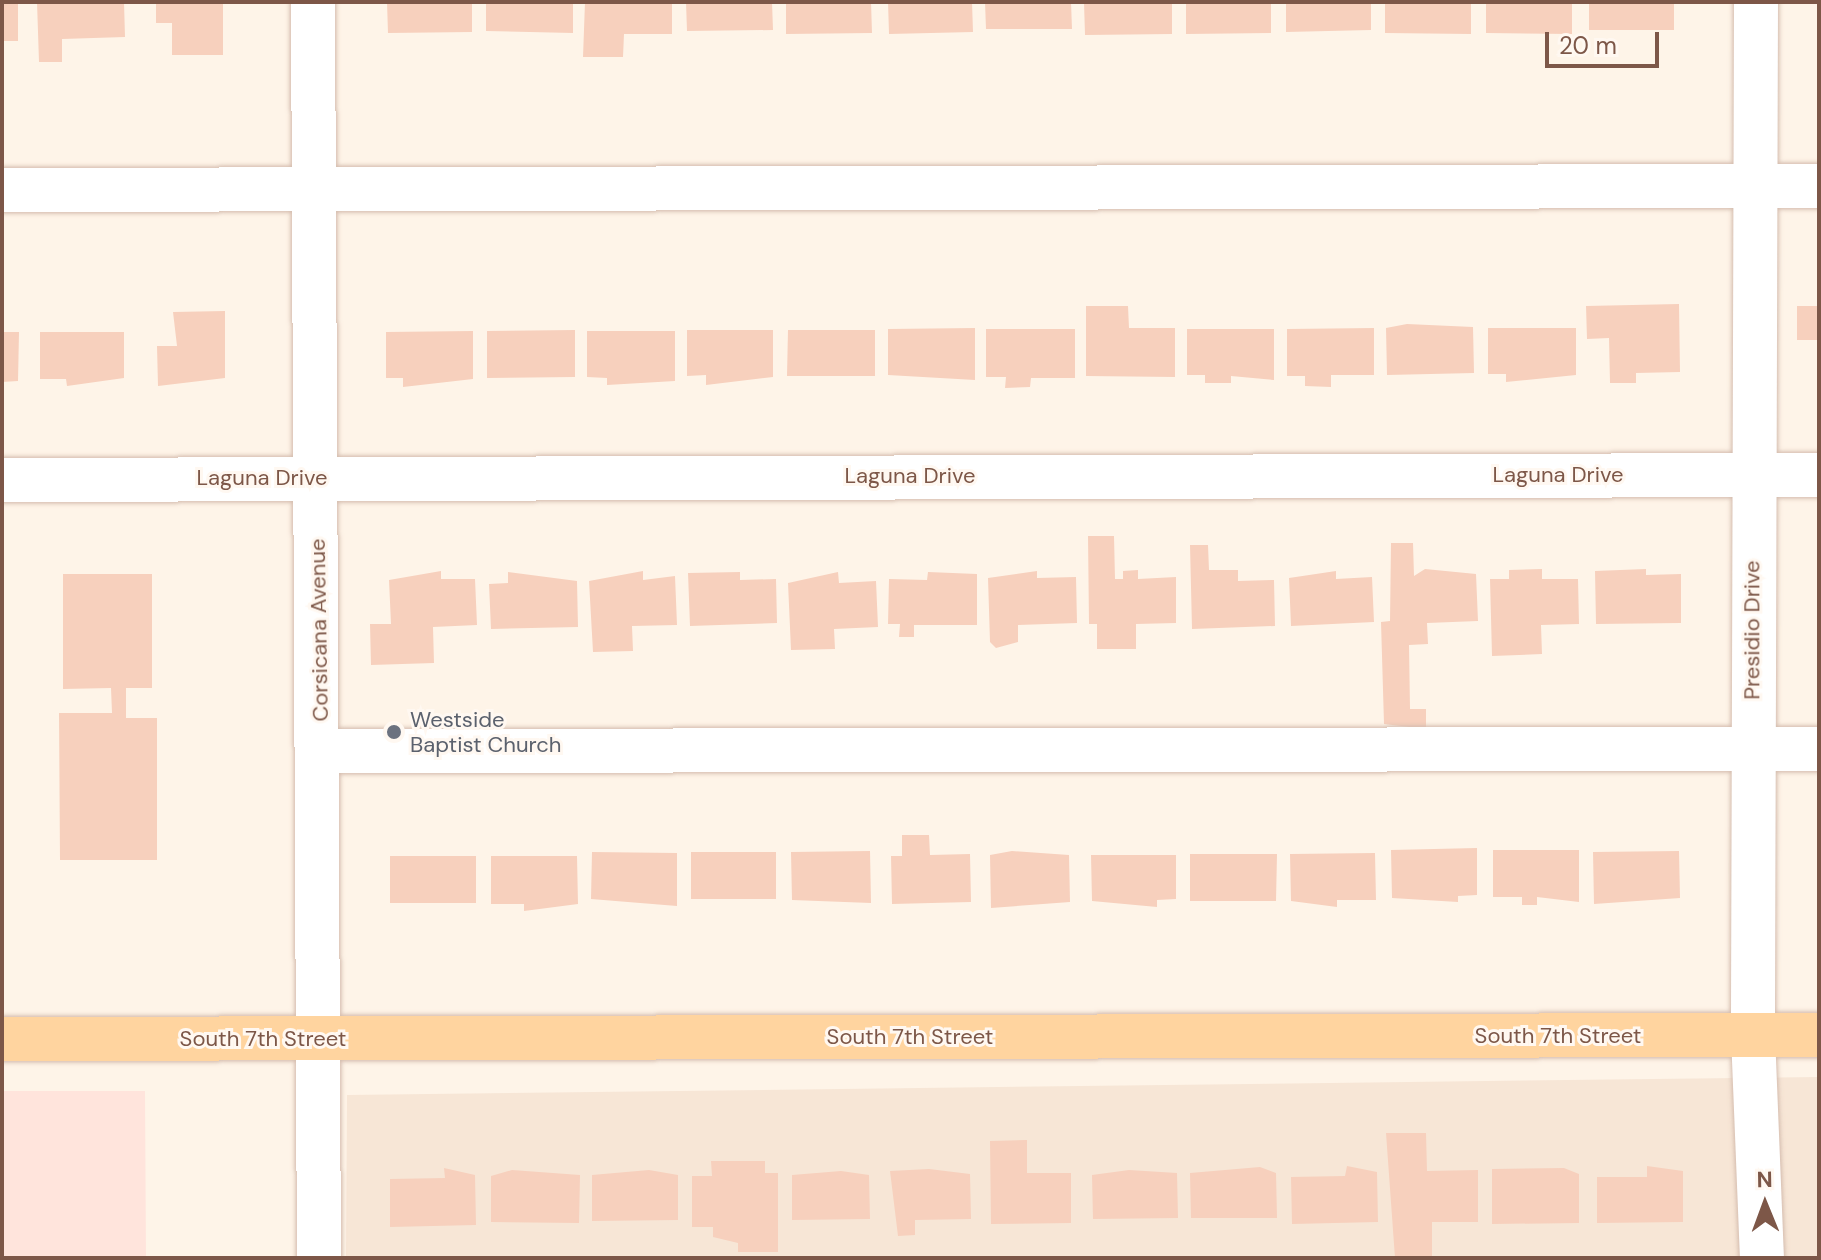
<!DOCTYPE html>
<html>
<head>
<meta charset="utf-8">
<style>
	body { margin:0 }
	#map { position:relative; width:1821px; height:1260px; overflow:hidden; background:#fef4e8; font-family:"DM Sans",sans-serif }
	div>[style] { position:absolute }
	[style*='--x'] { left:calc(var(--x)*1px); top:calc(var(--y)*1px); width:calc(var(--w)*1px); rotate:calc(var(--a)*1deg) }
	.residential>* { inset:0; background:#f7e6d6 }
	.commercial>* { inset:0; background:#ffe4dc }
	.building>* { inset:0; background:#f7d0bd }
	.roads { filter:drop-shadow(0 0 2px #d5bdaf) drop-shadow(0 0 2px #d5bdaf) }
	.minor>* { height:44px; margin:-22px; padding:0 22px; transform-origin:22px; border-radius:22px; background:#fff }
	.major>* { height:44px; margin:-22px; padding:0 22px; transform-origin:22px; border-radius:22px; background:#ffd49f }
	.dots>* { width:22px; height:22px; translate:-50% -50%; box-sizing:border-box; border:4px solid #fff8f1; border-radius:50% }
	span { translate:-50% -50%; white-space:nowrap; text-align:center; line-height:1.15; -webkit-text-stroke:6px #fff8f1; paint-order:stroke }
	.street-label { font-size:22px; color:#7d5748 }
	.worship-label { font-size:22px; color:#5b616d }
	.left { translate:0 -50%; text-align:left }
	.frame { position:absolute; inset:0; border:4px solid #7d5748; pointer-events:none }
	.north { position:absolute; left:1725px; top:1164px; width:80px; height:80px; -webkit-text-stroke:6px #fff8f1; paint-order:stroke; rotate:359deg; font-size:22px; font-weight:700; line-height:32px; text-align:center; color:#7d5748 }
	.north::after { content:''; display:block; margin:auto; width:28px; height:36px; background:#7d5748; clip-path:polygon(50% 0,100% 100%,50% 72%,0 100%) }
	.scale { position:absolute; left:1545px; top:32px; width:114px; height:36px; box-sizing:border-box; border:4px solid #7d5748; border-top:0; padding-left:10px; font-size:24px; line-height:28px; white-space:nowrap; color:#7d5748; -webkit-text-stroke:6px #fff8f1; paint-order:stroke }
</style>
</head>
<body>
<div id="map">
	<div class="residential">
		<i style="clip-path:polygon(1819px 1077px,1819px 1258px,346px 1258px,347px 1095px)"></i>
	</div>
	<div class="commercial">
		<i style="clip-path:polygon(2px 1091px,145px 1091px,146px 1258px,2px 1258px)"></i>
	</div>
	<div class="building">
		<i style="clip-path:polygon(2px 2px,18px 2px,18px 41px,2px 41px)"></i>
		<i style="clip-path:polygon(37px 2px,124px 2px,125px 37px,62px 39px,62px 62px,39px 62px)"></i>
		<i style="clip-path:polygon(156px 2px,223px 2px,223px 55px,172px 55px,172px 23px,156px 23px)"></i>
		<i style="clip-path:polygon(387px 2px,472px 2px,472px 32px,388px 33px)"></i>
		<i style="clip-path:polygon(486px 2px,573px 2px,573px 33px,486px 31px)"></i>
		<i style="clip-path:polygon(585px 2px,672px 2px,672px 34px,624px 34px,623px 57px,583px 57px)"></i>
		<i style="clip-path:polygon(686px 2px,772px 2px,773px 30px,687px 31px)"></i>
		<i style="clip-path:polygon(786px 2px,871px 2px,872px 33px,786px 34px)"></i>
		<i style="clip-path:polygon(888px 2px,972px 2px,973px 32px,889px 34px)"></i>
		<i style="clip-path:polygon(985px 2px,1071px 2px,1072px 29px,986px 29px)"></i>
		<i style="clip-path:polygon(1084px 2px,1172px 2px,1172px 34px,1085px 35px)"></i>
		<i style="clip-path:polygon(1186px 2px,1271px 2px,1271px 33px,1186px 34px)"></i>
		<i style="clip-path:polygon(1286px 2px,1371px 2px,1371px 30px,1286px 32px)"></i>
		<i style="clip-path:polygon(1385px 2px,1471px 2px,1471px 34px,1385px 33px)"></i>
		<i style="clip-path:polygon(1486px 2px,1572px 2px,1572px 34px,1486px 33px)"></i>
		<i style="clip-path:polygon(1589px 2px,1674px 2px,1674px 30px,1589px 30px)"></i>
		<i style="clip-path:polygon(1679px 304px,1680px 372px,1636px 373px,1636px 383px,1610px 383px,1609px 338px,1587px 339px,1586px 306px)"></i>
		<i style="clip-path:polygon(1086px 306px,1128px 306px,1129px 328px,1175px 328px,1175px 377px,1086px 376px)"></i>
		<i style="clip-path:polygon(1797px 306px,1819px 306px,1819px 340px,1797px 340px)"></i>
		<i style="clip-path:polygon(225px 311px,225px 378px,158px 386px,157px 346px,177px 346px,173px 312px)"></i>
		<i style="clip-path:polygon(1407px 324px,1473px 327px,1474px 373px,1387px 375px,1386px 328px)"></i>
		<i style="clip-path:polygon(975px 328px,975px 380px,888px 375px,888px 329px)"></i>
		<i style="clip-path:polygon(1374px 328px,1374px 375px,1331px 375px,1331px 387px,1305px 386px,1305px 376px,1287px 376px,1287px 329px)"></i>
		<i style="clip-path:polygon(1488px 328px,1576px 328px,1576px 375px,1506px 382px,1506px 374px,1488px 374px)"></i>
		<i style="clip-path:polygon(986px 329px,1075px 329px,1075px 378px,1031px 378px,1030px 387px,1005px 388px,1006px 377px,986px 377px)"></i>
		<i style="clip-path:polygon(1187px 329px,1274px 329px,1274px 380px,1231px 376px,1231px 383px,1205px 383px,1205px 375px,1187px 375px)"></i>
		<i style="clip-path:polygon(575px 330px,575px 377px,487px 378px,487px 331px)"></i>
		<i style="clip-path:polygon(687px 330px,773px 330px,773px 377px,706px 385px,706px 375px,687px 376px)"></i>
		<i style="clip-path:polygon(788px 330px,875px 330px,875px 376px,787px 376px)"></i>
		<i style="clip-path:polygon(473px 331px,473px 379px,403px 387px,403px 378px,386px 378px,386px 332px)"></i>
		<i style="clip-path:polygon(587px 331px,675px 331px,675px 381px,607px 385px,607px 378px,587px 377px)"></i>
		<i style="clip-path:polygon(2px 332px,19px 332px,18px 381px,2px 382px)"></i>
		<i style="clip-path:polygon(40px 332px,124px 332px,124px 378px,67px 386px,66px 379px,40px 379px)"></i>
		<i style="clip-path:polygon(1088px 536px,1114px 536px,1115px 579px,1123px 579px,1123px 571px,1138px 570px,1138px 579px,1176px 577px,1176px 623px,1136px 624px,1136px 649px,1097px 649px,1097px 624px,1089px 624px)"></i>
		<i style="clip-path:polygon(1391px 543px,1413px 543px,1414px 576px,1425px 569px,1476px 574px,1478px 621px,1427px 623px,1428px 644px,1409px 645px,1410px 709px,1426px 709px,1426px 729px,1384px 724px,1381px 622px,1390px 621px)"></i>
		<i style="clip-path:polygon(1190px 545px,1208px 545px,1209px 570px,1238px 570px,1238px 581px,1274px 580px,1275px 626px,1192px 629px)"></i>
		<i style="clip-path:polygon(1542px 569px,1542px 579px,1578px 579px,1579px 624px,1541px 625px,1542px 654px,1492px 656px,1490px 579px,1509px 579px,1509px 570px)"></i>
		<i style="clip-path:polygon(1646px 569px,1646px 575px,1681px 574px,1681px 623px,1596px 624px,1595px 571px)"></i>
		<i style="clip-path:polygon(441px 571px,441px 579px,475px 579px,477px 625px,433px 627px,434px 663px,371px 665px,370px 624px,391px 624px,389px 580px)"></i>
		<i style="clip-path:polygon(643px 571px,643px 580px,675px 576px,677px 625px,632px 626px,633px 651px,593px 652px,589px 581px)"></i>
		<i style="clip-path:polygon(1037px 571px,1037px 578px,1076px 577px,1077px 623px,1018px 625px,1018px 642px,996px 648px,990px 642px,988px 578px)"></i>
		<i style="clip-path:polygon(1336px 571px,1336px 579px,1372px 577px,1374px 622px,1291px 626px,1289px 578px)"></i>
		<i style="clip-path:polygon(508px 572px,577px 581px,578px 627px,491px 629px,489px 584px,508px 583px)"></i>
		<i style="clip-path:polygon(740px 572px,740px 580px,776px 579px,777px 623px,690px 626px,688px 573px)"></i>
		<i style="clip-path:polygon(838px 572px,839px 583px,876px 581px,878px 627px,834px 629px,835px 649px,791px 650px,788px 583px)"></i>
		<i style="clip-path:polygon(928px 572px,977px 574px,977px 625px,914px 625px,914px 637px,899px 637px,900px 624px,888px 624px,889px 579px,927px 580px)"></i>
		<i style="clip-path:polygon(63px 574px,152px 574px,152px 688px,126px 688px,126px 718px,157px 718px,157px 860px,60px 860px,59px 713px,112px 713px,111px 688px,63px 689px)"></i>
		<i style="clip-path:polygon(902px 835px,929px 835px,930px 855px,970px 854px,971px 902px,892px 904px,891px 856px,902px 856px)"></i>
		<i style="clip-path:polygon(1477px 848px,1477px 895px,1458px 896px,1458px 902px,1392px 898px,1391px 850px)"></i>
		<i style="clip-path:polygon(1493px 850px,1579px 850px,1579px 902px,1537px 897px,1537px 905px,1522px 905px,1522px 897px,1493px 897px)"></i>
		<i style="clip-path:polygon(870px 851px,871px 903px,792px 900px,791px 852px)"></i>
		<i style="clip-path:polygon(1012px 851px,1069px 855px,1070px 902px,991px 908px,990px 855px)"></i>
		<i style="clip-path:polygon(1679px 851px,1680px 898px,1594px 904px,1593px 852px)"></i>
		<i style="clip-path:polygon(592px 852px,677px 853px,677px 906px,591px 899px)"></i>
		<i style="clip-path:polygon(691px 852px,776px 852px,776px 899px,691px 899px)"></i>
		<i style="clip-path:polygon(1375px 853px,1376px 900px,1337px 900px,1337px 907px,1291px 901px,1290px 854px)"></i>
		<i style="clip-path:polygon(1190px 854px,1277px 854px,1276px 901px,1190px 901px)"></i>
		<i style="clip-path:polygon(1091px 855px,1176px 855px,1176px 899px,1157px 900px,1157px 907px,1092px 901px)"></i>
		<i style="clip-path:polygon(390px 856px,476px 856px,476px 903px,390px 903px)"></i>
		<i style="clip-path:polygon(491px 856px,577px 856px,578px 904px,524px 911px,524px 904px,491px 904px)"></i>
		<i style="clip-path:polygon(1386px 1133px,1426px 1133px,1427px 1171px,1478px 1170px,1478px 1222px,1432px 1222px,1432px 1258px,1395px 1258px)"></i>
		<i style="clip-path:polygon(1027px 1140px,1027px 1173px,1071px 1173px,1071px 1223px,991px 1224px,990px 1141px)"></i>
		<i style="clip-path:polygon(711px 1161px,765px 1161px,765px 1173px,778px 1173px,778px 1252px,738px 1252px,738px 1243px,713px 1237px,713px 1227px,692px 1227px,692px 1176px,712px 1176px)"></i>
		<i style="clip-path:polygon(1347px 1166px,1377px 1172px,1378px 1222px,1292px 1224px,1291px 1177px,1345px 1176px)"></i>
		<i style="clip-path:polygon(1647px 1166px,1683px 1171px,1683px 1222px,1597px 1223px,1597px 1177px,1647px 1177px)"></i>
		<i style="clip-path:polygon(1260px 1167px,1276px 1173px,1277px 1218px,1191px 1218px,1190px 1173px)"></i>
		<i style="clip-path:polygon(444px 1168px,475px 1175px,476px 1225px,390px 1227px,390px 1179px,445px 1178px)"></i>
		<i style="clip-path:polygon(1564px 1168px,1579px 1174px,1579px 1223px,1492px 1224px,1492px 1169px)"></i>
		<i style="clip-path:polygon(929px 1169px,970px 1174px,971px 1219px,915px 1220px,915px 1235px,898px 1236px,890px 1171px)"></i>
		<i style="clip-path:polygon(512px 1170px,580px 1175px,579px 1223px,491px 1222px,491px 1176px)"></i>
		<i style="clip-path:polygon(649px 1170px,678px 1175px,678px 1220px,592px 1221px,592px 1175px)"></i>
		<i style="clip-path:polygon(1129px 1170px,1177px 1173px,1178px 1218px,1093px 1219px,1092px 1175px)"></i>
		<i style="clip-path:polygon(841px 1171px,869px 1175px,870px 1219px,792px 1220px,792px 1175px)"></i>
	</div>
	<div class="roads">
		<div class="minor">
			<i style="--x:313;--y:2;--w:1256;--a:89.73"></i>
			<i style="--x:1756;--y:2;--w:1033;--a:90.17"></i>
			<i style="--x:1753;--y:1035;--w:223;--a:87.7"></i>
			<i style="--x:2;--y:190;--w:1817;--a:-0.13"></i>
			<i style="--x:2;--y:480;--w:1817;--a:-0.16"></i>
			<i style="--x:320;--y:751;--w:1499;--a:-0.08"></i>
		</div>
		<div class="major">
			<i style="--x:2;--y:1039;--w:1817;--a:-0.13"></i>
		</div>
	</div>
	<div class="dots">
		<i style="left:394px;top:732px;background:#6b7280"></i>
	</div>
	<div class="street-label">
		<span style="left:1558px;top:475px">Laguna Drive</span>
		<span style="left:910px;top:476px">Laguna Drive</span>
		<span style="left:262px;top:478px">Laguna Drive</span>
		<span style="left:319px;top:630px;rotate:-91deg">Corsicana Avenue</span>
		<span style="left:1752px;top:630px;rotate:-90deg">Presidio Drive</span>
		<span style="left:1558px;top:1036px">South 7th Street</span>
		<span style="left:910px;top:1037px">South 7th Street</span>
		<span style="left:263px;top:1039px">South 7th Street</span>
	</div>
	<div class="worship-label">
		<span class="left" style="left:410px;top:732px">Westside<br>Baptist Church</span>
	</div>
	<div class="frame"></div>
	<div class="north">N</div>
	<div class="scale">20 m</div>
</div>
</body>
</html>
